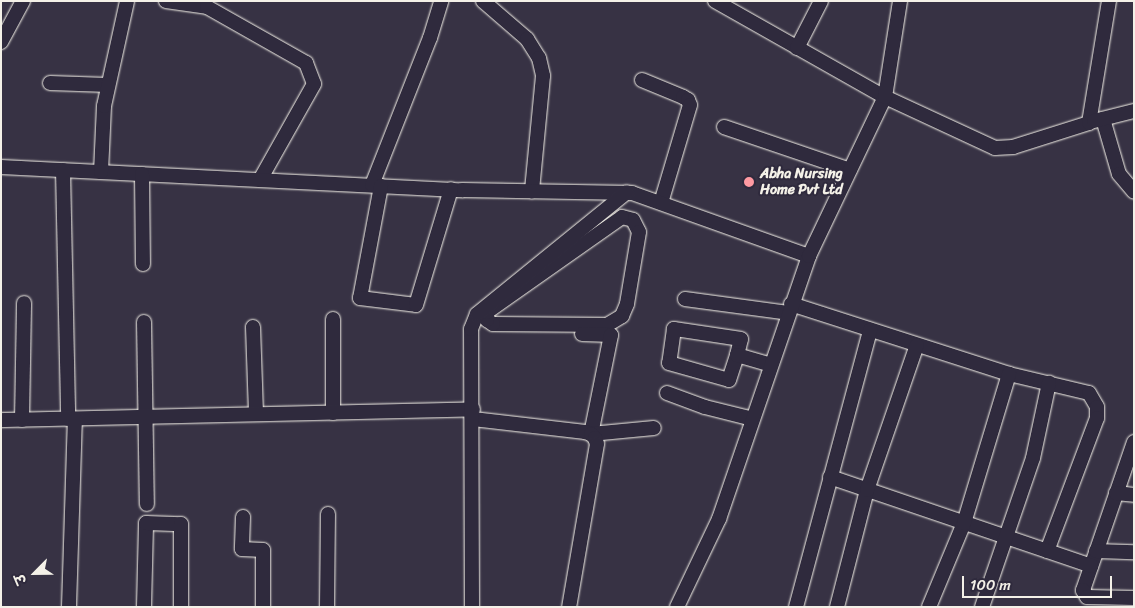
<!DOCTYPE html>
<html>
<head>
<meta charset="utf-8">
<style>
	body { margin:0 }
	#map { position:relative; width:1135px; height:608px; overflow:hidden; background:#373244; font-family:Sriracha,"Playpen Sans Deva",sans-serif }
	div>[style] { position:absolute }
	[style*='--x'] { left:calc(var(--x)*1px); top:calc(var(--y)*1px); width:calc(var(--w)*1px); rotate:calc(var(--a)*1deg) }
	.roads { filter:drop-shadow(0 0 1px #f4f1e8) drop-shadow(0 0 1px #f4f1e8) }
	.minor>* { height:14px; margin:-7px; padding:0 7px; transform-origin:7px; border-radius:7px; background:#2f2a3d }
	.dots>* { width:14px; height:14px; translate:-50% -50%; box-sizing:border-box; border:2px solid #2f2a3d; border-radius:50% }
	span { translate:-50% -50%; white-space:nowrap; text-align:center; line-height:1.15; -webkit-text-stroke:4px #2f2a3d; paint-order:stroke }
	.poi-label { font-size:14px; color:#f4f1e8; font-weight:700 }
	.left { translate:0 -50%; text-align:left }
	.frame { position:absolute; inset:0; border:2px solid #f4f1e8; pointer-events:none }
	.north { position:absolute; left:10px; top:548px; width:50px; height:50px; -webkit-text-stroke:4px #2f2a3d; paint-order:stroke; rotate:247deg; font-size:14px; font-weight:700; line-height:20px; text-align:center; color:#f4f1e8 }
	.north::after { content:''; display:block; margin:auto; width:18px; height:22px; background:#f4f1e8; clip-path:polygon(50% 0,100% 100%,50% 72%,0 100%) }
	.scale { position:absolute; left:962px; top:576px; width:150px; height:22px; box-sizing:border-box; border:2px solid #f4f1e8; border-top:0; padding-left:6px; font-size:15px; line-height:18px; white-space:nowrap; color:#f4f1e8; -webkit-text-stroke:4px #2f2a3d; paint-order:stroke }
</style>
</head>
<body>
<div id="map">
	<div class="roads">
		<div class="minor">
			<i style="--x:166;--y:1;--w:41;--a:8.3"></i>
			<i style="--x:207;--y:7;--w:114;--a:29.5"></i>
			<i style="--x:306;--y:63;--w:22;--a:69"></i>
			<i style="--x:314;--y:84;--w:110;--a:119.4"></i>
			<i style="--x:483;--y:1;--w:58;--a:40.8"></i>
			<i style="--x:527;--y:39;--w:22;--a:58"></i>
			<i style="--x:539;--y:58;--w:18;--a:77"></i>
			<i style="--x:543;--y:76;--w:116;--a:95.5"></i>
			<i style="--x:715;--y:1;--w:195;--a:29.5"></i>
			<i style="--x:885;--y:97;--w:121;--a:24.9"></i>
			<i style="--x:995;--y:148;--w:18;--a:-3"></i>
			<i style="--x:1013;--y:147;--w:80;--a:-17.5"></i>
			<i style="--x:1089;--y:123;--w:124;--a:-80.7"></i>
			<i style="--x:1;--y:42;--w:47;--a:-61.8"></i>
			<i style="--x:797;--y:48;--w:53;--a:-62.9"></i>
			<i style="--x:642;--y:80;--w:44;--a:22.5"></i>
			<i style="--x:683;--y:97;--w:6;--a:31"></i>
			<i style="--x:688;--y:100;--w:5;--a:68"></i>
			<i style="--x:690;--y:105;--w:102;--a:106.5"></i>
			<i style="--x:50;--y:83;--w:58;--a:2"></i>
			<i style="--x:1103;--y:119;--w:57;--a:73.8"></i>
			<i style="--x:1119;--y:174;--w:23;--a:50"></i>
			<i style="--x:1094;--y:121;--w:41;--a:-14"></i>
			<i style="--x:724;--y:127;--w:133;--a:18.8"></i>
			<i style="--x:1;--y:167;--w:462;--a:2.9"></i>
			<i style="--x:462;--y:190;--w:170;--a:1"></i>
			<i style="--x:632;--y:193;--w:188;--a:19.6"></i>
			<i style="--x:63;--y:170;--w:249;--a:88.8"></i>
			<i style="--x:101;--y:172;--w:66;--a:-87.4"></i>
			<i style="--x:104;--y:106;--w:107;--a:-77.6"></i>
			<i style="--x:142;--y:174;--w:90;--a:89.4"></i>
			<i style="--x:372;--y:185;--w:158;--a:-68.5"></i>
			<i style="--x:430;--y:38;--w:39;--a:-73"></i>
			<i style="--x:381;--y:186;--w:114;--a:100.6"></i>
			<i style="--x:360;--y:298;--w:56;--a:7.1"></i>
			<i style="--x:416;--y:305;--w:121;--a:-73.2"></i>
			<i style="--x:622;--y:217;--w:11;--a:15"></i>
			<i style="--x:633;--y:220;--w:13;--a:63"></i>
			<i style="--x:639;--y:232;--w:73;--a:99.5"></i>
			<i style="--x:627;--y:304;--w:13;--a:113"></i>
			<i style="--x:622;--y:316;--w:17;--a:149"></i>
			<i style="--x:607;--y:325;--w:114;--a:-179.5"></i>
			<i style="--x:493;--y:324;--w:7;--a:-146"></i>
			<i style="--x:487;--y:320;--w:8;--a:-90"></i>
			<i style="--x:487;--y:312;--w:165;--a:-35.1"></i>
			<i style="--x:685;--y:299;--w:104;--a:7.7"></i>
			<i style="--x:791;--y:304;--w:229;--a:17.8"></i>
			<i style="--x:1009;--y:374;--w:82;--a:13.4"></i>
			<i style="--x:1089;--y:393;--w:16;--a:60"></i>
			<i style="--x:1097;--y:407;--w:11;--a:90"></i>
			<i style="--x:1097;--y:418;--w:142;--a:110.6"></i>
			<i style="--x:144;--y:322;--w:182;--a:89.1"></i>
			<i style="--x:253;--y:327;--w:87;--a:88"></i>
			<i style="--x:582;--y:334;--w:29;--a:2"></i>
			<i style="--x:611;--y:335;--w:101;--a:101.4"></i>
			<i style="--x:591;--y:434;--w:63;--a:-5.4"></i>
			<i style="--x:737;--y:355;--w:16;--a:-76"></i>
			<i style="--x:741;--y:339;--w:68;--a:-171.5"></i>
			<i style="--x:674;--y:329;--w:34;--a:98"></i>
			<i style="--x:669;--y:363;--w:62;--a:15.8"></i>
			<i style="--x:729;--y:380;--w:26;--a:-72"></i>
			<i style="--x:737;--y:355;--w:35;--a:16"></i>
			<i style="--x:667;--y:393;--w:40;--a:20.2"></i>
			<i style="--x:705;--y:407;--w:49;--a:14"></i>
			<i style="--x:333;--y:413;--w:94;--a:-90"></i>
			<i style="--x:473;--y:419;--w:113;--a:6.6"></i>
			<i style="--x:585;--y:432;--w:6;--a:18"></i>
			<i style="--x:591;--y:434;--w:6;--a:45"></i>
			<i style="--x:595;--y:438;--w:6;--a:72"></i>
			<i style="--x:597;--y:444;--w:165;--a:99.7"></i>
			<i style="--x:1;--y:420;--w:472;--a:-1.3"></i>
			<i style="--x:22;--y:420;--w:117;--a:-89"></i>
			<i style="--x:1134;--y:442;--w:157;--a:109"></i>
			<i style="--x:1083;--y:590;--w:8;--a:60"></i>
			<i style="--x:1087;--y:597;--w:47;--a:1.2"></i>
			<i style="--x:830;--y:477;--w:276;--a:18.8"></i>
			<i style="--x:1116;--y:493;--w:18;--a:6"></i>
			<i style="--x:243;--y:517;--w:32;--a:92"></i>
			<i style="--x:242;--y:549;--w:21;--a:3"></i>
			<i style="--x:263;--y:550;--w:57;--a:90"></i>
			<i style="--x:1096;--y:551;--w:38;--a:2"></i>
			<i style="--x:69;--y:607;--w:188;--a:-88.2"></i>
			<i style="--x:144;--y:607;--w:84;--a:-88.6"></i>
			<i style="--x:146;--y:523;--w:35;--a:2"></i>
			<i style="--x:181;--y:524;--w:83;--a:90"></i>
			<i style="--x:327;--y:607;--w:93;--a:-89.4"></i>
			<i style="--x:472;--y:607;--w:278;--a:-90.2"></i>
			<i style="--x:471;--y:329;--w:16;--a:-68"></i>
			<i style="--x:477;--y:314;--w:193;--a:-39.1"></i>
			<i style="--x:677;--y:607;--w:98;--a:-64.5"></i>
			<i style="--x:719;--y:519;--w:278;--a:-71.1"></i>
			<i style="--x:809;--y:256;--w:176;--a:-64.5"></i>
			<i style="--x:885;--y:97;--w:97;--a:-81.1"></i>
			<i style="--x:796;--y:607;--w:287;--a:-75"></i>
			<i style="--x:837;--y:607;--w:121;--a:-75.6"></i>
			<i style="--x:867;--y:490;--w:153;--a:-71"></i>
			<i style="--x:929;--y:607;--w:91;--a:-67.4"></i>
			<i style="--x:964;--y:523;--w:156;--a:-73.2"></i>
			<i style="--x:982;--y:607;--w:157;--a:-71.1"></i>
			<i style="--x:1033;--y:458;--w:77;--a:-78"></i>
		</div>
	</div>
	<div class="dots">
		<i style="left:749px;top:182px;background:#ff9aa2"></i>
	</div>
	<div class="poi-label">
		<span class="left" style="left:760px;top:182px">Abha Nursing<br>Home Pvt Ltd</span>
	</div>
	<div class="frame"></div>
	<div class="north">उ</div>
	<div class="scale">100 m</div>
</div>
</body>
</html>
